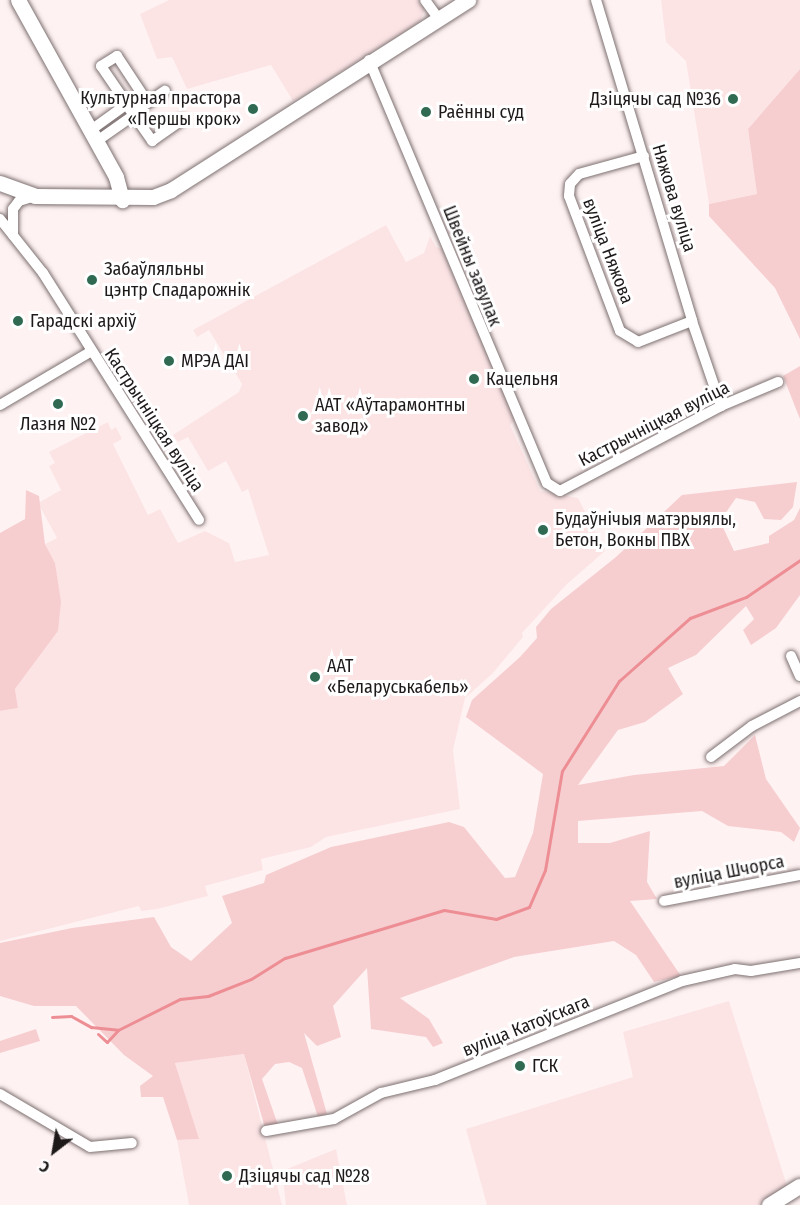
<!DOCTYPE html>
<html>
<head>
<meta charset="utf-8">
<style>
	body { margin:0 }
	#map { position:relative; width:800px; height:1205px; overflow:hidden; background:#fff2f3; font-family:"Fira Sans Condensed",sans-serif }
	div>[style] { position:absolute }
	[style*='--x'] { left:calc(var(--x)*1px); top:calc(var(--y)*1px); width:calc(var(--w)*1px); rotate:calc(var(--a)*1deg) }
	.built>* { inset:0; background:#fce4e5 }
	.green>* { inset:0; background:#f7ced0 }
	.stream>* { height:3px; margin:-1.5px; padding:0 1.5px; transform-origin:1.5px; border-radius:1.5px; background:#ed8e95 }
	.roads { filter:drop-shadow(0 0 2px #7d7070) drop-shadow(0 0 2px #7d7070) }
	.street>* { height:10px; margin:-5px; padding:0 5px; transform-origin:5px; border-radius:5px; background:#fff }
	.secondary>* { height:15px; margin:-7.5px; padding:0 7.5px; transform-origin:7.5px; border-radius:7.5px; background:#fff }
	.dots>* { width:16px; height:16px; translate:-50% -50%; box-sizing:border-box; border:3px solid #fff; border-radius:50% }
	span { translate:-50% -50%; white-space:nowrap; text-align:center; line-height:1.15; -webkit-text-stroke:6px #fff; paint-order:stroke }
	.poi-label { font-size:18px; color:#1f1a1a }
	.right { translate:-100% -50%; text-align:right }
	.left { translate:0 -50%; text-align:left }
	.street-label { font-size:18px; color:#1f1a1a }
	.north { position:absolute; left:24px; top:1121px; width:60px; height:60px; -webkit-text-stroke:4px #fff; paint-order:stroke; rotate:211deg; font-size:16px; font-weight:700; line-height:24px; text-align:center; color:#1f1a1a }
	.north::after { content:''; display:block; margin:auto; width:21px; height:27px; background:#1f1a1a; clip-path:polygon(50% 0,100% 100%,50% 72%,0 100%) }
</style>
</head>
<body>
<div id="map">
	<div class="built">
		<i style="clip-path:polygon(169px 0,422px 0,424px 11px,420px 22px,293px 101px,271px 65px,187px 89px,172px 57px,157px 59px,140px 14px)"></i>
		<i style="clip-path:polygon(661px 0,800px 0,800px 69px,748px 129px,757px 194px,709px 204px,686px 61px,666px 42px)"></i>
		<i style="clip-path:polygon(386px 225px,406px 262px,424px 253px,430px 236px,436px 247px,442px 249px,515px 419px,510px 425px,540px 491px,578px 498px,605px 551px,567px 584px,522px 633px,523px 637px,493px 673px,465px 698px,453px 750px,460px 809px,326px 837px,311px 847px,261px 859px,263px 870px,205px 886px,208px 896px,157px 909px,141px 911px,139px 906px,0 941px,0 711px,18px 708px,15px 689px,58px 631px,55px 563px,45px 544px,57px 538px,38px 503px,61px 490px,49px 466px,55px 463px,49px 452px,108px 422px,111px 430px,116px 427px,122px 439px,113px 444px,148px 515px,160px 509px,178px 543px,205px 531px,229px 543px,235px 562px,269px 555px,248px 489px,242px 492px,226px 461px,208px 471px,188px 437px,178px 442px,173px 435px,239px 392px,242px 384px,209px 330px,197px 337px,193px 330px)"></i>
		<i style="clip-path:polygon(729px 1001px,788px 1189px,761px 1205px,487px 1205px,466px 1129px,633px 1077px,623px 1032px)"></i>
		<i style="clip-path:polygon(244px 1054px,282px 1205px,189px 1205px,177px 1140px,198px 1139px,175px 1063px)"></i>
		<i style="clip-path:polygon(336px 1149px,347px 1205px,286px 1205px,282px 1171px)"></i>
	</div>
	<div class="green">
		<i style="clip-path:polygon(800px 69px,800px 339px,775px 288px,709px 216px,709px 204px,757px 194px,748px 129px)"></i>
		<i style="clip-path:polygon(800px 366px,800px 419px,783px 376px)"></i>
		<i style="clip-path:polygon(797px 482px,793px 507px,781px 520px,764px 519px,755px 502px,736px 498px,720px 521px,734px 551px,769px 543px,769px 536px,794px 520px,800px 508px,800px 595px,776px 628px,751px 645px,743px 630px,754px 619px,746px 606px,696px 655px,668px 668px,683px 694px,645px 722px,618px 730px,578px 785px,634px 775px,724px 766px,755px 735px,766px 779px,800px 828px,794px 842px,781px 832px,728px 826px,702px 811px,578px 821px,578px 843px,610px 843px,650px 831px,647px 882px,657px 899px,630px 901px,681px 976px,654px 982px,636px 955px,614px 941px,514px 957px,400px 998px,429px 1019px,443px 1043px,433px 1047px,426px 1037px,371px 1029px,367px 968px,333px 1006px,341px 1037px,317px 1046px,304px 1033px,327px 1114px,318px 1117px,302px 1068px,289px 1062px,275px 1064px,262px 1079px,278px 1125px,265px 1128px,244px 1054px,175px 1063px,199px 1139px,177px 1140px,163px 1097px,141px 1097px,140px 1086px,153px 1076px,124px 1055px,76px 1006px,34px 1006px,0 996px,0 943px,72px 928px,154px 917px,171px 947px,191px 961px,232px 923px,222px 896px,264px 883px,266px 875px,331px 847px,449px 822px,464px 827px,505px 878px,515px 877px,533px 833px,543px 774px,466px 717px,472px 700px,520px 657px,537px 638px,536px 627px,551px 609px,616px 557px,682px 495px)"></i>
		<i style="clip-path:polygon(26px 490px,39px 496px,45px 544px,55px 563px,61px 602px,58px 631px,15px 689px,18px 708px,0 711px,0 533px,25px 519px)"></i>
		<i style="clip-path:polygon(36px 1029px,40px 1041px,0 1053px,0 1041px)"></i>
	</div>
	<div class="stream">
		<i style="--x:52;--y:1017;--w:19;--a:-3"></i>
		<i style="--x:71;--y:1016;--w:23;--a:29"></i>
		<i style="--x:91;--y:1027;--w:27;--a:6"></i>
		<i style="--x:118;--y:1030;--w:69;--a:-26.6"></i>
		<i style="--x:180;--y:999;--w:28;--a:-6"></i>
		<i style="--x:208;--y:996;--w:46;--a:-21.6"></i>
		<i style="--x:251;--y:979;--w:40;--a:-32"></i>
		<i style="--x:285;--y:958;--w:166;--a:-16.8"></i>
		<i style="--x:444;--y:910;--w:53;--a:9.8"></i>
		<i style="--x:496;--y:919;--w:35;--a:-20"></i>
		<i style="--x:529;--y:907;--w:40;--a:-66.6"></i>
		<i style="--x:545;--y:870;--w:100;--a:-80.3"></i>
		<i style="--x:562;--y:771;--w:107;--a:-57.7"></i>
		<i style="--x:619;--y:681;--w:95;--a:-41.6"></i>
		<i style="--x:690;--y:618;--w:60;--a:-20.6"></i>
		<i style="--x:746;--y:597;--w:65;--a:-34.4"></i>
		<i style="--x:98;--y:1034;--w:12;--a:42"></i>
		<i style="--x:107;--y:1042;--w:16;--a:-47"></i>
	</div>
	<div class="roads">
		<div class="street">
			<i style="--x:425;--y:0;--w:22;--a:54"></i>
			<i style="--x:596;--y:0;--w:335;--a:73.3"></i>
			<i style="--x:692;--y:321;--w:90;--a:71.2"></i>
			<i style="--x:369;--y:60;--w:459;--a:67.2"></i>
			<i style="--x:547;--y:483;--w:15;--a:32"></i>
			<i style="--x:560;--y:491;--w:182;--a:-27.8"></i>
			<i style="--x:721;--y:406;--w:62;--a:-22.8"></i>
			<i style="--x:127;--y:104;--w:46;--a:-124.4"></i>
			<i style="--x:101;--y:66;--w:19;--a:-32"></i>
			<i style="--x:117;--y:56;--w:56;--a:56.6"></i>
			<i style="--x:133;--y:113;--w:39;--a:-35"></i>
			<i style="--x:91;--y:130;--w:44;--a:-35.8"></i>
			<i style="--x:127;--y:104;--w:7;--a:63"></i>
			<i style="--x:97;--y:141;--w:45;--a:-35.1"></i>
			<i style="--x:134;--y:115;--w:32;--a:55"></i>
			<i style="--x:152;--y:141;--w:37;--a:-35"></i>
			<i style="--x:644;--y:156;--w:67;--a:164.5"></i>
			<i style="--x:579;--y:174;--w:13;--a:132"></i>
			<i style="--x:570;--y:184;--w:12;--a:95"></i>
			<i style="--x:569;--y:196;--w:144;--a:69.3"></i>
			<i style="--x:620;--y:331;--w:21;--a:31"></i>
			<i style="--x:638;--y:342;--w:58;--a:-21.3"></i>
			<i style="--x:0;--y:219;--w:69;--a:51.5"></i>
			<i style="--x:43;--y:273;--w:292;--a:57.7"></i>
			<i style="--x:13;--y:235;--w:26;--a:-90"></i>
			<i style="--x:13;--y:209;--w:10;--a:-53"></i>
			<i style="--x:19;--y:201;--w:17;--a:-17"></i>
			<i style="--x:0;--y:405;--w:104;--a:-30.5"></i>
			<i style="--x:791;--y:656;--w:22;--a:66"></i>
			<i style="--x:711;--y:757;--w:51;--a:-37.1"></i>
			<i style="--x:752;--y:726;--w:54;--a:-27.5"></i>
			<i style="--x:664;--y:901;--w:138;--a:-10.8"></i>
			<i style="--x:0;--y:1094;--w:104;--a:30.5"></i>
			<i style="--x:90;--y:1147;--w:42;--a:-5.4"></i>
			<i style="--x:266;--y:1131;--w:69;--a:-10"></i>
			<i style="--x:334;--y:1119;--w:54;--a:-29"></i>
			<i style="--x:381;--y:1093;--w:56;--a:-13.5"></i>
			<i style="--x:435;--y:1080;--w:266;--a:-21.8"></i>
			<i style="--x:682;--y:981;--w:54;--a:-12.8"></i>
			<i style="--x:735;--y:969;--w:16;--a:7"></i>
			<i style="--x:751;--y:971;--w:50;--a:-9.3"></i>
		</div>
		<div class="secondary">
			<i style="--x:18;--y:0;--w:202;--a:61"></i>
			<i style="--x:116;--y:177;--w:24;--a:75"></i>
			<i style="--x:0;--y:183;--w:37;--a:20"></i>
			<i style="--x:35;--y:196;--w:118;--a:0.5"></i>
			<i style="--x:153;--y:197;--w:19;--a:-21"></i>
			<i style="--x:171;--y:190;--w:353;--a:-32.6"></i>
			<i style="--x:769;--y:1205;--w:36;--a:-32"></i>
		</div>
	</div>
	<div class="dots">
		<i style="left:733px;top:99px;background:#306a53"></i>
		<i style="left:253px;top:109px;background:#306a53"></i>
		<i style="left:426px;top:112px;background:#306a53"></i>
		<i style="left:92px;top:280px;background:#306a53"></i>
		<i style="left:18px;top:321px;background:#306a53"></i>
		<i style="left:169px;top:361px;background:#306a53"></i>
		<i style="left:474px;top:379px;background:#306a53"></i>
		<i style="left:58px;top:404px;background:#306a53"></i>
		<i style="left:303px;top:416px;background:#306a53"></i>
		<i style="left:543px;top:530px;background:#306a53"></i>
		<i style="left:315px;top:677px;background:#306a53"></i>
		<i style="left:520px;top:1066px;background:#306a53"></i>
		<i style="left:227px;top:1176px;background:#306a53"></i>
	</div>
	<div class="poi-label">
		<span class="right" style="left:241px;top:109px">Культурная прастора<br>«Першы крок»</span>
		<span class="right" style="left:721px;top:99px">Дзіцячы сад №36</span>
		<span class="left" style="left:438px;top:112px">Раённы суд</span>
		<span class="left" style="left:104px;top:280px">Забаўляльны<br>цэнтр Спадарожнік</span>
		<span class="left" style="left:30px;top:321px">Гарадскі архіў</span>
		<span class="left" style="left:181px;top:361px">МРЭА ДАІ</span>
		<span class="left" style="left:486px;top:379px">Кацельня</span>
		<span class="left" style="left:315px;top:416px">ААТ «Аўтарамонтны<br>завод»</span>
		<span style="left:58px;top:424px">Лазня №2</span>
		<span class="left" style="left:555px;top:530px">Будаўнічыя матэрыялы,<br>Бетон, Вокны ПВХ</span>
		<span class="left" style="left:327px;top:677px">ААТ<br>«Беларуськабель»</span>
		<span class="left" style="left:532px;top:1066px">ГСК</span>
		<span class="left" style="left:239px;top:1176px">Дзіцячы сад №28</span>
	</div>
	<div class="street-label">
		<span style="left:674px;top:198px;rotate:73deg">Няжова вуліца</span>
		<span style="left:608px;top:251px;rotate:69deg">вуліца Няжова</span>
		<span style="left:472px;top:266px;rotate:68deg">Швейны завулак</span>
		<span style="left:154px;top:420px;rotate:57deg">Кастрычніцкая вуліца</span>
		<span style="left:654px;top:424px;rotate:-27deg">Кастрычніцкая вуліца</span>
		<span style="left:729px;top:872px;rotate:-11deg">вуліца Шчорса</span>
		<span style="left:526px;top:1026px;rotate:-22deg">вуліца Катоўскага</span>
	</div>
	<div class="north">С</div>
</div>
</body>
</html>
